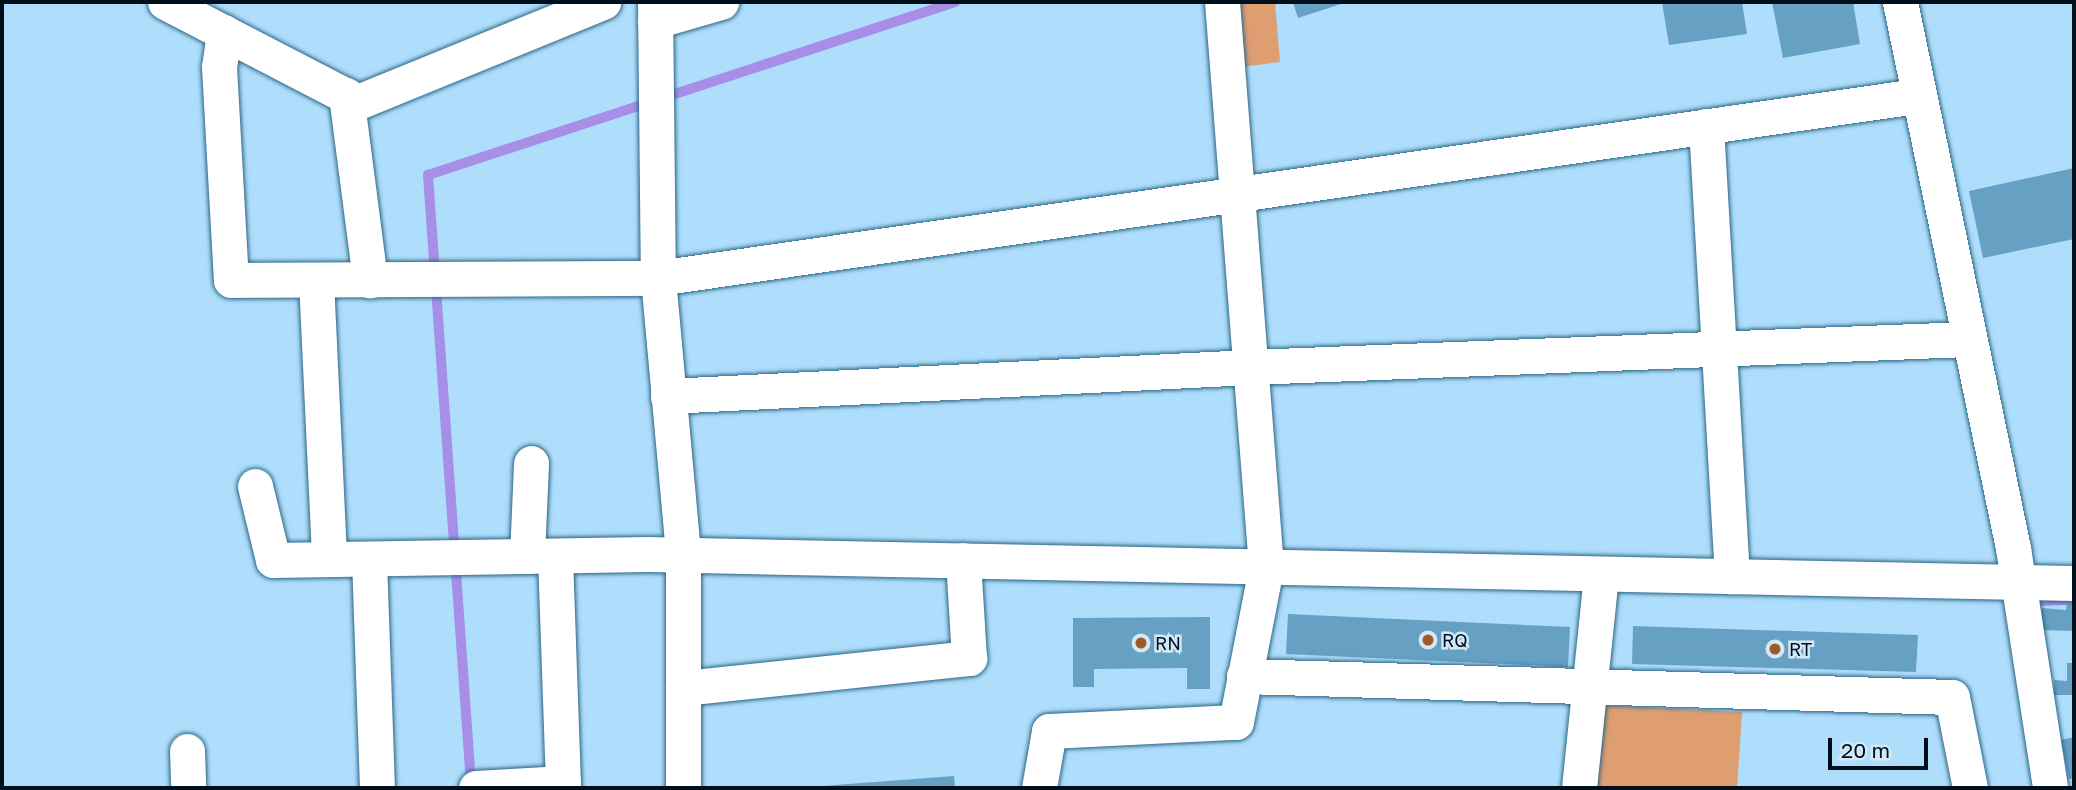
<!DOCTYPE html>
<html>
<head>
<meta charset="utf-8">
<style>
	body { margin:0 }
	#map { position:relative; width:2076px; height:790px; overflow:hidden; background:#afdefc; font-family:"Golos Text",sans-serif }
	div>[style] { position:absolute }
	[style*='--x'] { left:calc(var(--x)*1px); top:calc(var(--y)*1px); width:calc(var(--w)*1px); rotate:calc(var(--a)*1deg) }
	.green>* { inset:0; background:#de9e72 }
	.stream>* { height:10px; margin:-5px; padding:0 5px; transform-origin:5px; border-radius:5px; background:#a78fe8 }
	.building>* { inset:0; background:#66a0c3 }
	.roads { filter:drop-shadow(0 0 2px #2a6585) drop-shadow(0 0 2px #2a6585) }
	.minor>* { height:35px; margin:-17.5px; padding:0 17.5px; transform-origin:17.5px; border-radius:17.5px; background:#fff }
	.dots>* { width:19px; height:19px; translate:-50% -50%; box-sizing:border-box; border:4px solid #d1e8f7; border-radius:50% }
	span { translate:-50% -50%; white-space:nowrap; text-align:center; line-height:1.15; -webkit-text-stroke:5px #d1e8f7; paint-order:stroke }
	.poi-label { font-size:18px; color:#000f1c }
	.left { translate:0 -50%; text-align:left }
	.frame { position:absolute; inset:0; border:4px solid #000f1c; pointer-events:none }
	.scale { position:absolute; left:1828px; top:738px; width:100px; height:32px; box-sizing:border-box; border:4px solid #000f1c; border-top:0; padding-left:9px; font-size:21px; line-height:24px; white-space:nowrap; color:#000f1c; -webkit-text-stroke:5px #d1e8f7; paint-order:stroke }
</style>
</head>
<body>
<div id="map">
	<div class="green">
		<i style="clip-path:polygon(1229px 2px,1275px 2px,1280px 62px,1235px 68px)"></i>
		<i style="clip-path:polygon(1595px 705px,1742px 712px,1737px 788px,1586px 788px)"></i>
	</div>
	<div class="stream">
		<i style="--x:2036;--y:601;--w:34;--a:-2"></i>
		<i style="--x:471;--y:784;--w:611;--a:-94.04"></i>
		<i style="--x:428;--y:175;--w:555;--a:-18.17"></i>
	</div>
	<div class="building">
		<i style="clip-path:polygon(1293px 2px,1347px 2px,1298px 18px)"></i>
		<i style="clip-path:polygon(1662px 2px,1742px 2px,1747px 34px,1669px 45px)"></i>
		<i style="clip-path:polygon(1772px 2px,1853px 2px,1860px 44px,1783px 58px)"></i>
		<i style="clip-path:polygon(2074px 168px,2074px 239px,1983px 258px,1969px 191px)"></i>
		<i style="clip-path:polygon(2067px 603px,2074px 603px,2074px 631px,2041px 630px,2042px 608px,2066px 610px)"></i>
		<i style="clip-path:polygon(1288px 614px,1570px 627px,1568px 667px,1286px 654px)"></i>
		<i style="clip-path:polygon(1210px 617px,1210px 689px,1187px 689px,1187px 668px,1094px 669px,1094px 687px,1073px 687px,1073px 618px)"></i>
		<i style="clip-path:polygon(1633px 626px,1918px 635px,1916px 672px,1632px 664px)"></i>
		<i style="clip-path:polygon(2067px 663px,2074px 663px,2074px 695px,2054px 695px,2054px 680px,2067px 681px)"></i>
		<i style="clip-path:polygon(2074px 737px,2074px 778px,2069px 779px,2061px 740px)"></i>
		<i style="clip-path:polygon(954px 776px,955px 788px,822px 788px,822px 786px)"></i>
	</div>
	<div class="roads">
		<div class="minor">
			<i style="--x:165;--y:2;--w:217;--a:27.4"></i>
			<i style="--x:358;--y:102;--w:265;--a:-22.2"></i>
			<i style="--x:655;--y:2;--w:276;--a:89.4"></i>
			<i style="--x:658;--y:278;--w:278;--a:84.8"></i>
			<i style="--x:683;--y:555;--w:233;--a:90"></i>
			<i style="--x:1900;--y:2;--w:558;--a:78.31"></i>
			<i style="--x:2013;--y:548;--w:243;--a:81.2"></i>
			<i style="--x:655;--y:21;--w:69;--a:-16.1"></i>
			<i style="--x:224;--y:32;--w:35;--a:98"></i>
			<i style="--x:219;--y:67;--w:213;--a:86.8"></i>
			<i style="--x:231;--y:280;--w:427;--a:-0.3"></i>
			<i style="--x:658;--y:278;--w:1271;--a:-8.23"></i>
			<i style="--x:346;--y:95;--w:187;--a:82.6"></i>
			<i style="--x:1706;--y:126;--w:451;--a:86.7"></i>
			<i style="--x:316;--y:280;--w:279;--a:87.3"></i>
			<i style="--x:668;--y:396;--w:584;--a:-2.85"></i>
			<i style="--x:1251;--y:367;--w:718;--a:-2.24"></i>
			<i style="--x:255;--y:486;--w:76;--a:76.3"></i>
			<i style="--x:273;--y:560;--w:375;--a:-0.9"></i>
			<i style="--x:648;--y:554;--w:1426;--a:1.17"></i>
			<i style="--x:527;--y:556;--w:93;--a:-87.5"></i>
			<i style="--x:555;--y:556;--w:232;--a:88"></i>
			<i style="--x:369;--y:559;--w:229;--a:88"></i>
			<i style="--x:1244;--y:676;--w:708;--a:1.7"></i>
			<i style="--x:1952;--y:697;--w:93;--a:78.8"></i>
			<i style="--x:683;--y:688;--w:288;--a:-6"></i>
			<i style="--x:969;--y:658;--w:98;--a:-93.5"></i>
			<i style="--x:187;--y:751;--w:37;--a:88"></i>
			<i style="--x:476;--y:788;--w:87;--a:-3.3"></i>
			<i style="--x:1039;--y:788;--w:58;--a:-80"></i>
			<i style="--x:1049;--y:731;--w:187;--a:-2.8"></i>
			<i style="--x:1236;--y:722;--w:158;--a:-79"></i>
			<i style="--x:1266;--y:567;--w:567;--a:-94.45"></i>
			<i style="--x:1579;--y:788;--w:215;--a:-84.1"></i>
		</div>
	</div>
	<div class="dots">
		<i style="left:1428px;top:640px;background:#9d5b28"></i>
		<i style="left:1141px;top:643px;background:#9d5b28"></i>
		<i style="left:1775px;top:649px;background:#9d5b28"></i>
	</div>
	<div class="poi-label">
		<span class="left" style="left:1442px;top:640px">RQ</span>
		<span class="left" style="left:1155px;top:643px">RN</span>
		<span class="left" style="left:1789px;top:649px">RT</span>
	</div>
	<div class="frame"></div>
	<div class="scale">20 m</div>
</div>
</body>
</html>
